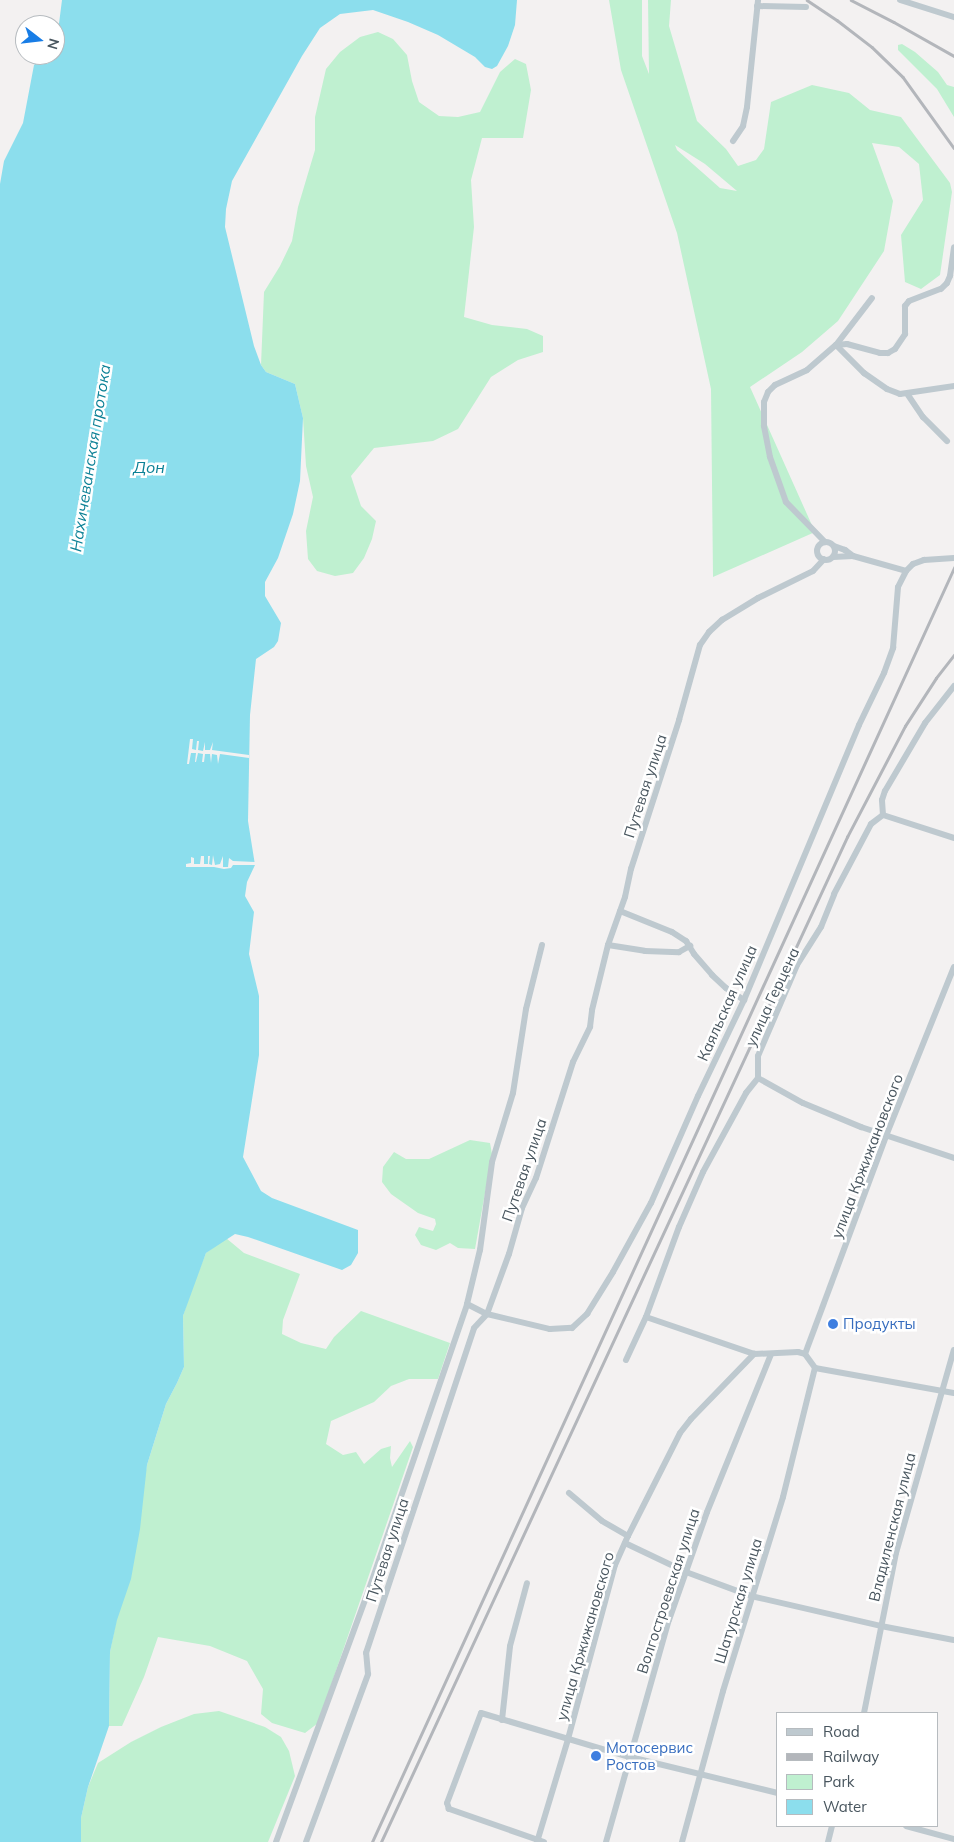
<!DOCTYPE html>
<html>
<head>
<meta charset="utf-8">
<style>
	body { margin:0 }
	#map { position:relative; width:954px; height:1842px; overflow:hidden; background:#f3f1f1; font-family:Mulish,sans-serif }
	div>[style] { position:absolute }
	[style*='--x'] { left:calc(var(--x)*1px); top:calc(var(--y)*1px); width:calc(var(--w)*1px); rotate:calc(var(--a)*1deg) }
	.green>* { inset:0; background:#bff0d0 }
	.water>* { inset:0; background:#8cdeed }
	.pier>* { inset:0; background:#f3f1f1 }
	.minor>* { height:6px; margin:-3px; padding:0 3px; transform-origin:3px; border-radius:3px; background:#bec9cf }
	.minor>.ring { margin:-3px; padding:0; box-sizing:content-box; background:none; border:6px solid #bec9cf; border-radius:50% }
	.rail>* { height:2.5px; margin:-1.25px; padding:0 1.25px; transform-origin:1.25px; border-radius:1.25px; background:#b3b6bb }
	.dots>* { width:14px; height:14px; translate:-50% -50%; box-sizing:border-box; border:2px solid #fff; border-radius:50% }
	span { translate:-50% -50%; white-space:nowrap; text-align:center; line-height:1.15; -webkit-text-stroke:5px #fff; paint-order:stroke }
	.street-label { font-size:15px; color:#48555e }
	.shop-label { font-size:15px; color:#366cbe }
	.left { translate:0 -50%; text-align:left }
	.water-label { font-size:16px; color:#0c8196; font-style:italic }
	.legend { position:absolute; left:776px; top:1712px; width:162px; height:115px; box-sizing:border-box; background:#fff; border:1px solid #b6bbbf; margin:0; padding:6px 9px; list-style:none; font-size:15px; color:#48555e }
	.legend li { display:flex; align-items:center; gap:10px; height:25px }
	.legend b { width:25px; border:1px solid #b6bbbf }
	.north { position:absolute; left:15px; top:15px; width:50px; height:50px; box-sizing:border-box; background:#fff; border:1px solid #b6bbbf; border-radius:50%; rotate:106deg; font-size:14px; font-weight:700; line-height:20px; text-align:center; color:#48555e }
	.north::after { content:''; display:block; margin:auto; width:18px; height:22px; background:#187de6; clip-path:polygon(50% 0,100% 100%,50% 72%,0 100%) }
</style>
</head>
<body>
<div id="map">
	<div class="green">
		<i style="clip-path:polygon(evenodd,609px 0,642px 0,642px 56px,649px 74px,648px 0,671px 0,669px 26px,697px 121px,726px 149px,738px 166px,756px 160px,764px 149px,771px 102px,812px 85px,849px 93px,870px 110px,901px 117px,950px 183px,952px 192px,940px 275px,921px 289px,905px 282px,901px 235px,923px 200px,919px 164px,899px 147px,872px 143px,893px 201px,884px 251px,838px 321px,802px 352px,750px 387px,815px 532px,713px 577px,711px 389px,677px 233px,621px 70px,609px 0,675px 145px,705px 164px,737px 191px,720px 188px,677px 150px,675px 145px)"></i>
		<i style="clip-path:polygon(378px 32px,393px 39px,407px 55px,412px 81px,419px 102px,439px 116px,458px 117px,480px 112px,500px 72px,515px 59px,526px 64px,531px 90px,523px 138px,482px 138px,471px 180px,474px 227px,464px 317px,492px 325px,527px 329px,543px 336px,543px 352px,518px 360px,491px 377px,458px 429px,433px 441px,374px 448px,351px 476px,361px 506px,376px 521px,372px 539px,364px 558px,353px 573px,335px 576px,317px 571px,308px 559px,306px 531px,313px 497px,306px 466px,303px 418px,295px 384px,266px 372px,261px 365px,264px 292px,280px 266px,292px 241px,298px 207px,315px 150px,315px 117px,326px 69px,340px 52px,360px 37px)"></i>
		<i style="clip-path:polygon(902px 44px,915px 52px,938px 72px,947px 85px,954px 87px,954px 117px,937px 89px,898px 50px,898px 45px)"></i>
		<i style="clip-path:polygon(470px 1140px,490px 1143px,492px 1154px,475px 1249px,458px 1248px,450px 1243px,436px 1250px,421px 1245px,415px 1235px,419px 1227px,433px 1231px,436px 1224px,435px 1219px,418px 1213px,391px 1194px,382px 1182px,383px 1167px,394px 1152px,406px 1159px,429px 1159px)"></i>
		<i style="clip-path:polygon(226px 1238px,244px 1253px,300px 1274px,283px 1320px,282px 1334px,301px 1343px,326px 1349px,334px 1337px,361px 1311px,450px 1343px,438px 1379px,409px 1379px,391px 1386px,374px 1402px,331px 1421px,326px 1444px,343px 1455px,356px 1452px,364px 1464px,381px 1449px,391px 1446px,390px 1458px,392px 1467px,410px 1441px,413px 1447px,318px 1723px,305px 1733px,272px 1723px,261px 1714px,263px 1689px,247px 1661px,210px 1646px,158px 1637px,144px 1677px,122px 1726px,109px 1726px,110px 1652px,147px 1465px,166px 1404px,177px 1383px,184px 1367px,183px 1316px,190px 1293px,206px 1253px)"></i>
		<i style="clip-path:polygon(219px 1711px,265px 1727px,281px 1737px,289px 1751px,295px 1776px,268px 1842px,81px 1842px,81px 1818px,88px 1787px,98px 1763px,131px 1742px,161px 1727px,194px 1714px)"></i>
	</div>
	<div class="water">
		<i style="clip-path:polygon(62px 0,517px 0,515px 25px,508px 46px,497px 66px,492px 69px,485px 67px,475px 57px,438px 35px,408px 22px,373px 10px,340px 14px,320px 28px,302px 56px,232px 181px,226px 209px,225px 227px,254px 346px,261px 365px,266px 372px,295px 384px,303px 418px,300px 481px,293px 514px,278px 558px,265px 582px,265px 596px,281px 623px,278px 641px,274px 647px,256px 659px,250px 715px,248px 821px,255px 865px,247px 882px,245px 896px,254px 912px,249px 954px,259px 996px,259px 1055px,243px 1157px,261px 1191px,272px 1198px,358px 1230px,358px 1253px,351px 1265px,342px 1270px,248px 1237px,235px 1234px,206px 1253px,183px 1316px,184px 1367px,177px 1383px,166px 1404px,147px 1465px,140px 1529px,131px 1579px,117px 1620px,110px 1652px,109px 1726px,88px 1787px,81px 1818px,81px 1842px,0 1842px,0 184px,4px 161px,23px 123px,34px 65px,46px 55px,55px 55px)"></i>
	</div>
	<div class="pier">
		<i style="clip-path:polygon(190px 739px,193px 739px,192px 749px,196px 750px,197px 741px,199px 741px,198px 750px,203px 751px,205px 742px,205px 750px,210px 750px,213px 742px,212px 750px,249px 755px,249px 758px,220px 754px,218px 764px,217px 755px,212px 754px,211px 763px,210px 754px,205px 754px,204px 762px,202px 762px,203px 754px,198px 753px,196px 762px,195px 762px,196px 753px,191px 753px,189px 764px,187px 764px)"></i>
		<i style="clip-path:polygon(213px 855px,215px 865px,220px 864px,223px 856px,223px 867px,228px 867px,229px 858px,233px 861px,255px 862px,255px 865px,233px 865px,231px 868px,224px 869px,214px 867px,186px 867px,186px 864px,191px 863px,191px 857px,194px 858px,194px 864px,200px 864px,201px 856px,204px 856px,204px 864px,208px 864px,208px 856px,210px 856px,209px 864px,212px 865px)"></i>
	</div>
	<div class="minor">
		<i style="--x:900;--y:0;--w:57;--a:17.5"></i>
		<i style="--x:757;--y:6;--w:49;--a:1.2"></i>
		<i style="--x:733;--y:141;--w:18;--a:-56"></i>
		<i style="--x:743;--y:126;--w:19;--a:-78"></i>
		<i style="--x:747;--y:107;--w:108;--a:-84.1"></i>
		<i style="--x:836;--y:345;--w:11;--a:-5"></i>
		<i style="--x:847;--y:344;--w:34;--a:15"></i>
		<i style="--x:880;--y:353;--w:8;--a:0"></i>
		<i style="--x:888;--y:353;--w:8;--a:-30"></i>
		<i style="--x:895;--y:349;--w:18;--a:-56"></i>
		<i style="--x:905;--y:334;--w:28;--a:-90"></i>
		<i style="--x:905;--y:306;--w:6;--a:-51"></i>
		<i style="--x:909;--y:301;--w:34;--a:-21"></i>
		<i style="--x:941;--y:289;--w:8;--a:-45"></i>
		<i style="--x:947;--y:283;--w:8;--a:-67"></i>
		<i style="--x:950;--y:276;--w:29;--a:-82"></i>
		<i style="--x:836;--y:345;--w:40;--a:45"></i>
		<i style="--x:864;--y:373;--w:28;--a:35"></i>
		<i style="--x:887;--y:389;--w:14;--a:21"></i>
		<i style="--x:900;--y:394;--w:55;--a:-8.4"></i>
		<i style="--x:908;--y:395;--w:27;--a:56"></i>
		<i style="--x:923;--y:417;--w:34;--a:45"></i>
		<i style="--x:825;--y:542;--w:56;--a:-134.3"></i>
		<i style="--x:786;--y:502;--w:48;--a:-109.6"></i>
		<i style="--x:770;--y:457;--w:32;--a:-101"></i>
		<i style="--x:764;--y:426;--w:24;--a:-90"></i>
		<i style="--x:764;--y:402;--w:11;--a:-68"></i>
		<i style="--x:768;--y:392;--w:10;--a:-45"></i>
		<i style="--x:775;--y:385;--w:35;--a:-25"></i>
		<i style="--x:807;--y:370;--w:38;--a:-41"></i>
		<i style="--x:836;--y:345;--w:59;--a:-52.5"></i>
		<i class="ring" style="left:817px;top:542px;width:12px;height:12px"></i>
		<i style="--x:834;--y:546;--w:12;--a:20"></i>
		<i style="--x:845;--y:550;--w:10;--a:37"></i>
		<i style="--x:853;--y:556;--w:55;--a:15.8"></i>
		<i style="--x:906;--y:571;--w:10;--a:-45"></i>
		<i style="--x:913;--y:564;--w:12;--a:-20"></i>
		<i style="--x:924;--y:560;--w:30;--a:-4"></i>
		<i style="--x:833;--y:557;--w:20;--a:-3"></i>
		<i style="--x:883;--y:815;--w:75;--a:17.9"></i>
		<i style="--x:620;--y:911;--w:56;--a:22"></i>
		<i style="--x:672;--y:932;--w:17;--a:33"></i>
		<i style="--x:686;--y:941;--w:15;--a:58"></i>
		<i style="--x:694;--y:954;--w:28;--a:49"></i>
		<i style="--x:712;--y:975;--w:19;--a:43"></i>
		<i style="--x:726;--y:988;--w:22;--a:34"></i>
		<i style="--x:608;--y:945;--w:37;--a:9"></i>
		<i style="--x:645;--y:951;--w:34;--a:2"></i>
		<i style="--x:679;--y:952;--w:13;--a:-29"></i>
		<i style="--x:758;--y:1078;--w:51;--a:29.1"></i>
		<i style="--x:803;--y:1103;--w:63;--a:22.5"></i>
		<i style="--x:861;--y:1127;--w:98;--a:18.4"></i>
		<i style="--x:467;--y:1304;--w:22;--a:27"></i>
		<i style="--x:487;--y:1314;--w:65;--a:13.4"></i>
		<i style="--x:550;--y:1329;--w:22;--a:-3"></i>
		<i style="--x:572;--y:1328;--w:21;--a:-43"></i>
		<i style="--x:587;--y:1314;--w:49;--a:-58.2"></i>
		<i style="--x:613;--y:1272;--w:79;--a:-61.2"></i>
		<i style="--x:651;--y:1203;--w:117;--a:-66.3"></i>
		<i style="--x:698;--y:1096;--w:106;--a:-64.4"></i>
		<i style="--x:744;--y:1000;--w:298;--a:-67.3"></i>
		<i style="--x:859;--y:725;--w:58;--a:-64.3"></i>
		<i style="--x:884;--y:673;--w:27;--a:-70"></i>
		<i style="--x:893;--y:648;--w:61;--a:-85.3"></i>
		<i style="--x:898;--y:587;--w:18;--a:-63"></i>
		<i style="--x:646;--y:1317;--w:114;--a:18.9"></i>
		<i style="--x:754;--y:1354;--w:44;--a:-2.6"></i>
		<i style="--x:798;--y:1352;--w:7;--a:16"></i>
		<i style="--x:805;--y:1354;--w:17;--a:54"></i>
		<i style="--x:815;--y:1368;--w:141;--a:10.2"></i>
		<i style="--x:805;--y:1354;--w:233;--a:-69.6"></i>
		<i style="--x:886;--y:1136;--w:182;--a:-68.1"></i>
		<i style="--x:626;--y:1360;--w:47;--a:-65.1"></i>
		<i style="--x:646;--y:1317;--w:96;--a:-69.9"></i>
		<i style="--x:679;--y:1227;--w:60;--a:-66.4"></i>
		<i style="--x:703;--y:1172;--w:90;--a:-61.4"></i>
		<i style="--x:746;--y:1093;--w:19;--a:-51"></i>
		<i style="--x:758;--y:1078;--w:22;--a:-90"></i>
		<i style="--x:758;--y:1056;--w:99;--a:-66.8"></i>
		<i style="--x:797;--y:965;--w:45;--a:-57.7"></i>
		<i style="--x:821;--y:927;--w:35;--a:-68"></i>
		<i style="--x:834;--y:894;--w:79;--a:-62.1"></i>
		<i style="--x:871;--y:824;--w:15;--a:-37"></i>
		<i style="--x:883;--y:815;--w:15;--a:-94"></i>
		<i style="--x:882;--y:800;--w:9;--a:-72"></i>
		<i style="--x:885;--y:791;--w:79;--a:-59.5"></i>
		<i style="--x:925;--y:723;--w:47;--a:-51.9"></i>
		<i style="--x:569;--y:1493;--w:43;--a:40.3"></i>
		<i style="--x:602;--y:1521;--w:30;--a:30"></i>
		<i style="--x:625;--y:1543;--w:68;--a:25.4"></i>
		<i style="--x:686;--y:1572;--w:69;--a:20.3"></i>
		<i style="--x:751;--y:1596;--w:133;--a:13"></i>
		<i style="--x:881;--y:1626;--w:74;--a:10.9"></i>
		<i style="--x:864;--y:1713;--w:163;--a:-78.7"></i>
		<i style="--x:896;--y:1553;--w:211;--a:-74.1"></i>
		<i style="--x:502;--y:1720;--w:74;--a:-83.8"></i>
		<i style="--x:510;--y:1646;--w:65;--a:-74.9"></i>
		<i style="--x:906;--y:1826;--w:50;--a:15.2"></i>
		<i style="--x:276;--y:1842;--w:260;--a:-69.8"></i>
		<i style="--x:366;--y:1598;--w:311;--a:-71"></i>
		<i style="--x:467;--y:1304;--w:56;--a:-76.5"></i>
		<i style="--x:480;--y:1250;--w:89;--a:-82.2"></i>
		<i style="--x:492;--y:1162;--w:72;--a:-73.1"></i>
		<i style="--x:513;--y:1093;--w:85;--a:-81.2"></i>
		<i style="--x:526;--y:1009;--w:66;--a:-76"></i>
		<i style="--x:306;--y:1842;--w:179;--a:-69.7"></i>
		<i style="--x:368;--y:1674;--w:21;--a:-95"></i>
		<i style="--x:366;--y:1653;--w:342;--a:-71.6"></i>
		<i style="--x:474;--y:1328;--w:19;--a:-47"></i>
		<i style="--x:487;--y:1314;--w:64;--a:-69.9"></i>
		<i style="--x:509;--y:1254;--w:48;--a:-74.2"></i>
		<i style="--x:522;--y:1208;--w:33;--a:-65"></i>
		<i style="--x:536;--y:1178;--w:122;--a:-72.3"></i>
		<i style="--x:573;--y:1062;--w:39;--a:-64"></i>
		<i style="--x:590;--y:1027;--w:17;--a:-83"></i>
		<i style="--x:592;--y:1010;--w:67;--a:-76.2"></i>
		<i style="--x:608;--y:945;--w:51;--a:-70.5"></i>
		<i style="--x:625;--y:897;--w:29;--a:-78"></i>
		<i style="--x:631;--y:869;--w:157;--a:-72.1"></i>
		<i style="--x:679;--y:720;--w:78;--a:-74.4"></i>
		<i style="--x:700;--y:645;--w:16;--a:-55"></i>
		<i style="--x:709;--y:632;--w:18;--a:-43"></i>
		<i style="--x:722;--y:620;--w:42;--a:-31.4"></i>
		<i style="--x:758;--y:598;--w:61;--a:-26.1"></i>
		<i style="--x:813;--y:571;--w:16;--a:-47"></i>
		<i style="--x:537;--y:1842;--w:108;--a:-73.2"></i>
		<i style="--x:568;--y:1739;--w:180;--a:-74.9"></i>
		<i style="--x:615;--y:1565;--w:32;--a:-66"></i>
		<i style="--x:628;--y:1536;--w:115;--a:-63.2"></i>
		<i style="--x:680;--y:1433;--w:18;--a:-52"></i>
		<i style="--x:691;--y:1419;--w:91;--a:-45.9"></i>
		<i style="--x:544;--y:1842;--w:101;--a:-160.8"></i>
		<i style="--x:449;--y:1809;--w:6;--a:-108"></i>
		<i style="--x:447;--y:1803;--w:96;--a:-69.3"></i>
		<i style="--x:481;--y:1713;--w:155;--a:16.5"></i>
		<i style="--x:630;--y:1757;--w:152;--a:13.7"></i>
		<i style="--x:606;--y:1842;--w:231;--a:-74.2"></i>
		<i style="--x:669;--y:1620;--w:114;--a:-70.6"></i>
		<i style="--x:707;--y:1512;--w:170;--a:-67.9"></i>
		<i style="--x:682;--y:1842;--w:156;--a:-74.8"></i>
		<i style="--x:723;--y:1691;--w:203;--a:-72.8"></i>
		<i style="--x:783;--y:1497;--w:133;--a:-76.1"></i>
		<i style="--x:828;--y:1842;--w:16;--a:-76"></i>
	</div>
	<div class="rail">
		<i style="--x:807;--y:0;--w:36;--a:34"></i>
		<i style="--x:837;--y:20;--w:44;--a:37.6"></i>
		<i style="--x:872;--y:47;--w:43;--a:44.1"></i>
		<i style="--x:903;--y:77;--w:87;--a:54.3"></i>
		<i style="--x:851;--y:0;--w:48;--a:27.1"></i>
		<i style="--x:894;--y:22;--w:69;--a:29.5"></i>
		<i style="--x:372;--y:1842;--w:1401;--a:-65.45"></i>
		<i style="--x:381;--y:1842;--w:1108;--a:-65.12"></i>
		<i style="--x:847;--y:837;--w:125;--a:-62.4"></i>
		<i style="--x:905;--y:726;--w:57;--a:-57.1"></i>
		<i style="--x:936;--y:678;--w:29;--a:-52"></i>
	</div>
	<div class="dots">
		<i style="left:833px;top:1324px;background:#3f7fe0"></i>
		<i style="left:596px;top:1756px;background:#3f7fe0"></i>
	</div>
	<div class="street-label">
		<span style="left:645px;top:786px;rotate:-72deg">Путевая улица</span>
		<span style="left:772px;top:997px;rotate:-65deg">улица Герцена</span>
		<span style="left:727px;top:1003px;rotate:-66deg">Каяльская улица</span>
		<span style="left:867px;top:1156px;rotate:-69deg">улица Кржижановского</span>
		<span style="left:524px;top:1170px;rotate:-71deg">Путевая улица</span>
		<span style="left:892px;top:1527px;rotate:-76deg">Владиленская улица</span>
		<span style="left:387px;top:1550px;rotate:-72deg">Путевая улица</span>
		<span style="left:668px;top:1591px;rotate:-72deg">Волгостроевская улица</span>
		<span style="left:738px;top:1601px;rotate:-73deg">Шатурская улица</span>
		<span style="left:585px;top:1636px;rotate:-74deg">улица Кржижановского</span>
	</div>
	<div class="shop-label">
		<span class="left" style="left:843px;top:1324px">Продукты</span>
		<span class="left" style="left:606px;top:1756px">Мотосервис<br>Ростов</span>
	</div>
	<div class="water-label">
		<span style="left:90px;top:458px;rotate:-81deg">Нахичеванская протока</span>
		<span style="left:149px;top:467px">Дон</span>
	</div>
	<ul class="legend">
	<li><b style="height:6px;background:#bec9cf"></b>Road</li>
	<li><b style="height:6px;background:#b3b6bb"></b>Railway</li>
	<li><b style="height:14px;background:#bff0d0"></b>Park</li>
	<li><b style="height:14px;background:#8cdeed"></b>Water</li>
	</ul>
	<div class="north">N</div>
</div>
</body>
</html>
